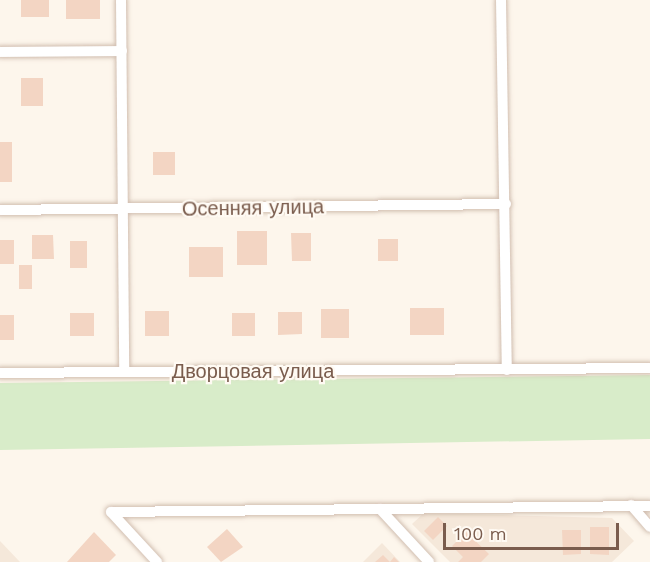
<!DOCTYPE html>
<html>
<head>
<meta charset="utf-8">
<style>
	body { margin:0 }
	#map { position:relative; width:650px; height:562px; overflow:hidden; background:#fdf6ec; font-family:"Work Sans",sans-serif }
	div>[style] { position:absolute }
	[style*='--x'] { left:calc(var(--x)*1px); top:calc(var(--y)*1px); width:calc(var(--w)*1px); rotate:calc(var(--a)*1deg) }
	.residential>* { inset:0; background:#f5e8da }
	.green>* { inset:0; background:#d8ecc9 }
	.building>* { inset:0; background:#f3d5c3 }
	.roads { filter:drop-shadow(0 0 2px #d1beb0) drop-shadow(0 0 2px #d1beb0) }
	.street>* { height:10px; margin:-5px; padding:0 5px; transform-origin:5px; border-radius:5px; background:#fff }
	span { translate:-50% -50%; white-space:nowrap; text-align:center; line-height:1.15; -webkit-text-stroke:4.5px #fffaf3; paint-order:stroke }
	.street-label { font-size:20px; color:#7a5c4d }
	.scale { position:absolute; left:443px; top:523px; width:176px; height:27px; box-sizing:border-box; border:3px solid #7a5c4d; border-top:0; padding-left:8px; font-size:18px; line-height:21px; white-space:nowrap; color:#7a5c4d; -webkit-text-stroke:4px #fffaf3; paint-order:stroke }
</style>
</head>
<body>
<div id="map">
	<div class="residential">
		<i style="clip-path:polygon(424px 513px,612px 518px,634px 541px,612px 562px,450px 562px,412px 524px)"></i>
		<i style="clip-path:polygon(0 541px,20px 562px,0 562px)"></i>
		<i style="clip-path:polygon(382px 543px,400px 562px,363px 562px)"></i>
	</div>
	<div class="green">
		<i style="clip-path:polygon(650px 375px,650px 439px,0 450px,0 383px)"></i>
	</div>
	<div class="building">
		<i style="clip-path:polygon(21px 0,49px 0,49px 17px,21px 17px)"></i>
		<i style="clip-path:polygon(66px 0,100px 0,100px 19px,66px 19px)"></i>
		<i style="clip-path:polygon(21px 78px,43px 78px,43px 106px,21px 106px)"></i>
		<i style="clip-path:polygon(0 142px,12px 142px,12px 182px,0 182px)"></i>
		<i style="clip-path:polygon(153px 152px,175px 152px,175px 175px,153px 175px)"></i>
		<i style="clip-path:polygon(237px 231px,267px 231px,267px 265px,237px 265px)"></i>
		<i style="clip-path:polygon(291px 233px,311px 233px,311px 261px,292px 261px)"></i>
		<i style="clip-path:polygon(32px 235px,53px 235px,54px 259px,32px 259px)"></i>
		<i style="clip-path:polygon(378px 239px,398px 239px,398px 261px,378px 261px)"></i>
		<i style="clip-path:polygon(0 240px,14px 240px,14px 264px,0 264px)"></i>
		<i style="clip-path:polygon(70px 241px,87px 241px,87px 268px,70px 268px)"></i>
		<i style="clip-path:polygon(189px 247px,223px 247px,223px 277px,189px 277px)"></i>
		<i style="clip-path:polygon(19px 265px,32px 265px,32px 289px,19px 289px)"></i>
		<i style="clip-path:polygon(410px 308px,444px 308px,444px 335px,410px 335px)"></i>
		<i style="clip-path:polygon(321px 309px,349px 309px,349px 338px,321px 338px)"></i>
		<i style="clip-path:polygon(145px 311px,169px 311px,169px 336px,145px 336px)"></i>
		<i style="clip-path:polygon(278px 312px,302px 312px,302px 334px,278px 335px)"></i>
		<i style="clip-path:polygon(70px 313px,94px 313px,94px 336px,70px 336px)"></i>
		<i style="clip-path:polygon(232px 313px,255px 313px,255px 336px,232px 336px)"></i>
		<i style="clip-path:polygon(0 315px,14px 315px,14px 340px,0 340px)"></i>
		<i style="clip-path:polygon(438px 517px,447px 526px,433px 540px,424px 531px)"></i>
		<i style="clip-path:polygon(590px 527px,609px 527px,609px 555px,590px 554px)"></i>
		<i style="clip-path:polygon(227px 529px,243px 547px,221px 562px,207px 547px)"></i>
		<i style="clip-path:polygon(562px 530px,581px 530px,581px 554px,563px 555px)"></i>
		<i style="clip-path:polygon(94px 532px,116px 555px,109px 562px,67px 562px)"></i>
		<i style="clip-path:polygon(466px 532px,489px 554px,481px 562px,458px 562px,463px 557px,452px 546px)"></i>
		<i style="clip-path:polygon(383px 555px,390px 562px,394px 557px,399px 562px,375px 562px)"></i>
	</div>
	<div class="roads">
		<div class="street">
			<i style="--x:121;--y:0;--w:372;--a:89.5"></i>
			<i style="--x:501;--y:0;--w:370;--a:89.1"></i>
			<i style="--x:0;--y:52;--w:122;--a:-0.5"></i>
			<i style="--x:0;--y:210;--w:506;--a:-0.68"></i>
			<i style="--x:0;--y:373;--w:650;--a:-0.44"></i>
			<i style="--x:631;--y:505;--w:29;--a:49"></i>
			<i style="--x:380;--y:509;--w:72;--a:47.2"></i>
			<i style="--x:111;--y:512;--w:539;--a:-0.64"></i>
			<i style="--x:111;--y:512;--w:68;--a:47.4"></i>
		</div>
	</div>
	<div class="street-label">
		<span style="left:253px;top:208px;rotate:-1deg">Осенняя улица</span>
		<span style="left:253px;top:371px">Дворцовая улица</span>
	</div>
	<div class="scale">100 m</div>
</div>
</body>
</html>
